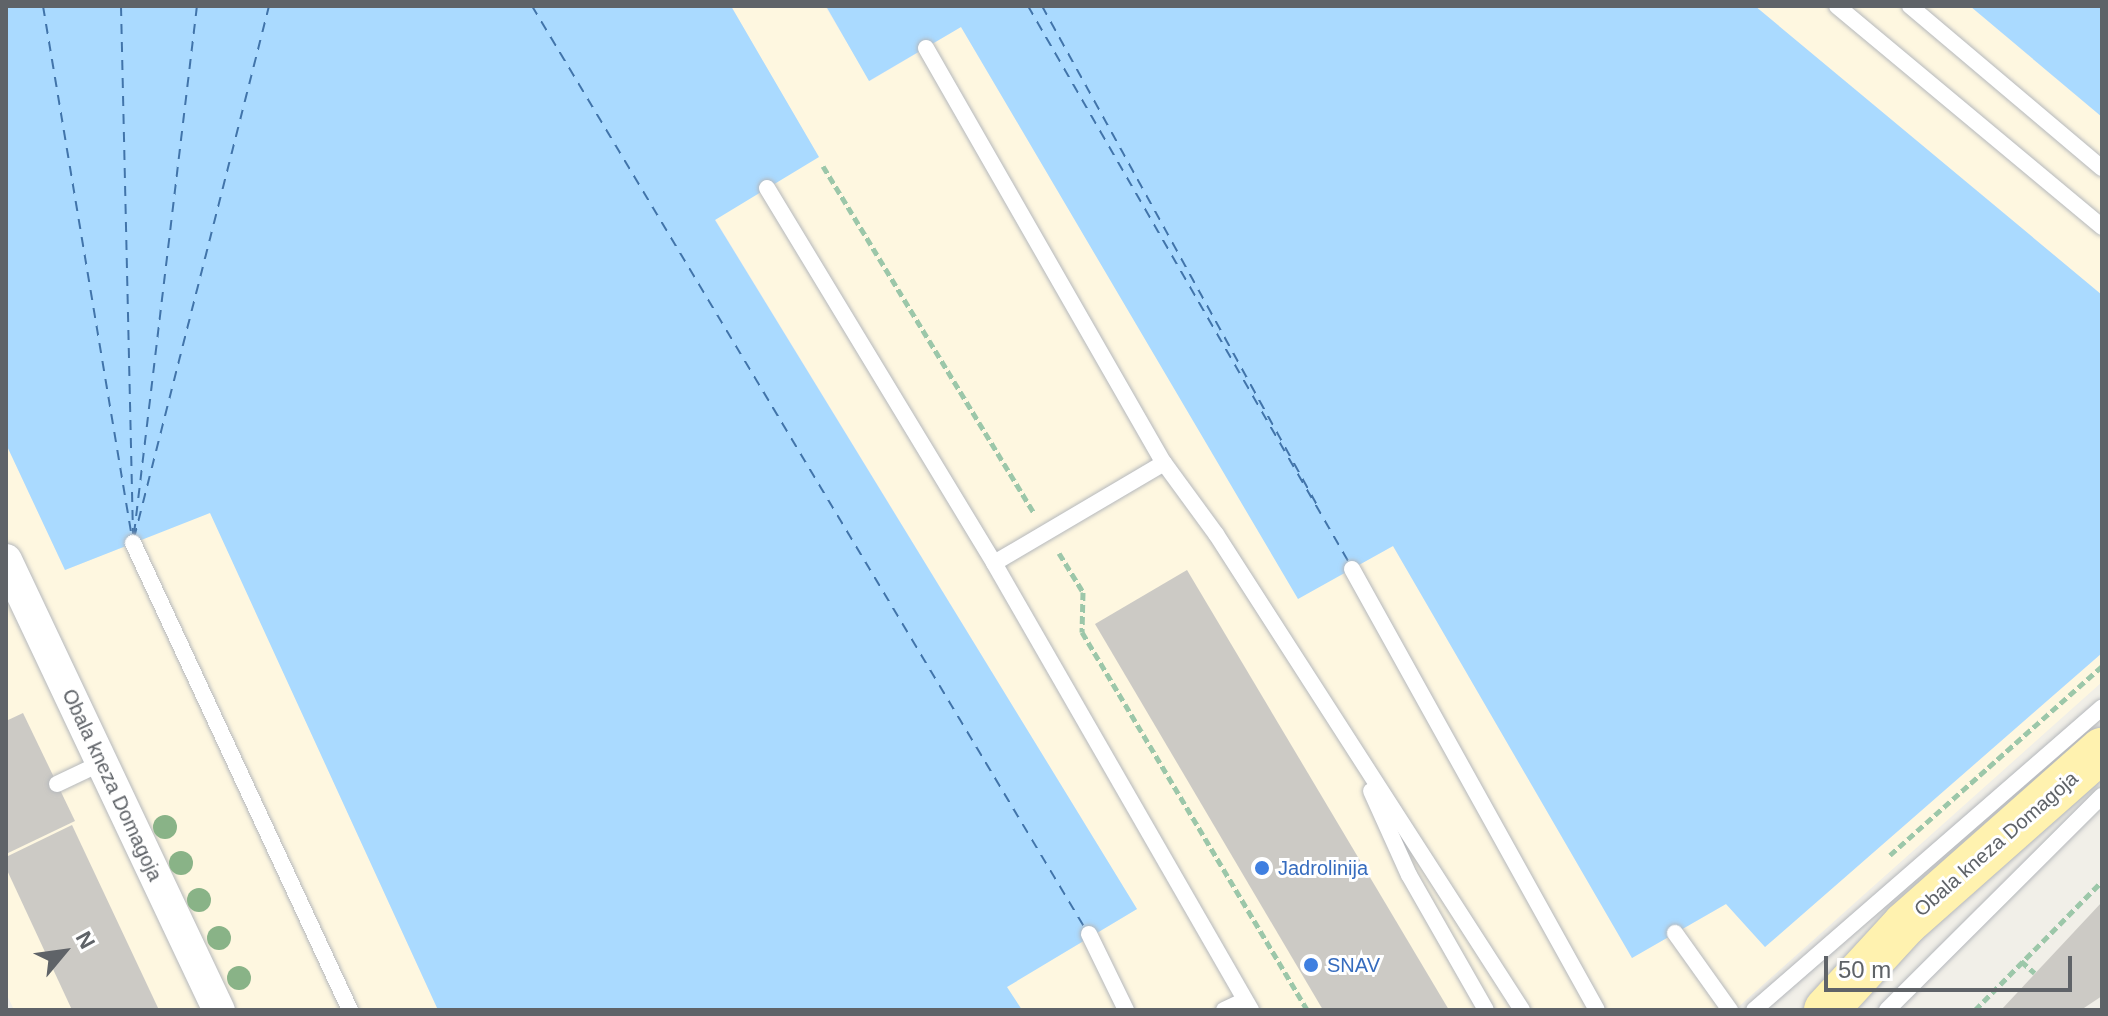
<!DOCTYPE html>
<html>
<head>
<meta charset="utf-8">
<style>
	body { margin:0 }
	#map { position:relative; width:2108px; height:1016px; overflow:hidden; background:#f1efe8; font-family:Arial,sans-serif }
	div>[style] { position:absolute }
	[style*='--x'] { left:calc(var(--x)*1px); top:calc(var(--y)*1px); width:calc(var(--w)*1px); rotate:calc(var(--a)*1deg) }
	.commercial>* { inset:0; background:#fef7e0 }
	.water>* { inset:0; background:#aadaff }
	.ferry>* { height:2px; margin-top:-1px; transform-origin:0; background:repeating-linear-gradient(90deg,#4174aa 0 10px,transparent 0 18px) }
	.building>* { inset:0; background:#cccac5 }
	.path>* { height:5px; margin-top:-2.5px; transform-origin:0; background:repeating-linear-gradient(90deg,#9cc7a9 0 8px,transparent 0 12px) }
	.roads { filter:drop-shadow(0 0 2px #b5b8bc) drop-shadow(0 0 2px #b5b8bc) }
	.service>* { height:16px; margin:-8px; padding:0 8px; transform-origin:8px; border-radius:8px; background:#fff }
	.minor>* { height:32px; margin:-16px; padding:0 16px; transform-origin:16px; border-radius:16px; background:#fff }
	.primary>* { height:44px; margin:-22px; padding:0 22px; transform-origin:22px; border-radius:22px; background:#fff2af }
	.trees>* { width:24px; height:24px; margin:-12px; border-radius:50%; background:#89b387 }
	.dots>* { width:22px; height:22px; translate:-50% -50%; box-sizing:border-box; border:4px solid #fff; border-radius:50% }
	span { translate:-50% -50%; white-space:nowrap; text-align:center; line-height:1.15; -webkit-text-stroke:6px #fff; paint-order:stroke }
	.street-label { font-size:20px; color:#5f6368 }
	.shop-label { font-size:20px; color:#366cbe }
	.left { translate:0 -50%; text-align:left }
	.frame { position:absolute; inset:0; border:8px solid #5f6368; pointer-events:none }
	.north { position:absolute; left:24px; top:912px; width:80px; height:80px; -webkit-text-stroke:6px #fff; paint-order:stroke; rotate:61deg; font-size:22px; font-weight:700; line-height:32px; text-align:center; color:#5f6368 }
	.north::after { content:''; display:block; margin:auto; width:28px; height:36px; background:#5f6368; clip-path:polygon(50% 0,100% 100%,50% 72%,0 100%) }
	.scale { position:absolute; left:1824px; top:956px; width:248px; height:36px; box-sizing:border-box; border:4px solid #5f6368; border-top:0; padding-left:10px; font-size:24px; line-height:28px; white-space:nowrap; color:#5f6368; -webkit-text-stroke:6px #fff; paint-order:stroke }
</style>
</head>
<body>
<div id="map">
	<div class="commercial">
		<i style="clip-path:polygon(731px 6px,825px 6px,870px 81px,961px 27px,1298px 598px,1393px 546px,1632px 958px,1726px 904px,1765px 947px,2102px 653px,2102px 682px,1735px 1010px,1022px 1010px,1006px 987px,1137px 909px,715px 219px,818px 156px)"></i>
		<i style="clip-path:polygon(1755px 6px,1970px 6px,2102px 117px,2102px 295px)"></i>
		<i style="clip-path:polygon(6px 444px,65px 570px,210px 512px,438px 1010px,14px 1010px,6px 993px)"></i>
	</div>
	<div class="water">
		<i style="clip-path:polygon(6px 6px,731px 6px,819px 157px,715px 220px,1137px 909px,1007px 987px,1022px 1010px,438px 1010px,210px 513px,65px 570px,6px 444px)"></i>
		<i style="clip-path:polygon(826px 6px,1755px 6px,2102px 295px,2102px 653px,1765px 947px,1726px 904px,1632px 958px,1393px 546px,1298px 599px,961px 27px,869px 81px)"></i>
		<i style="clip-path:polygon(1970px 6px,2102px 6px,2102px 117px)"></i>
	</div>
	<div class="ferry">
		<i style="--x:43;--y:6;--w:539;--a:80.5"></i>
		<i style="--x:121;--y:6;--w:528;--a:88.7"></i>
		<i style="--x:532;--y:6;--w:1077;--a:59.05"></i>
		<i style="--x:1028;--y:6;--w:641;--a:60.03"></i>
		<i style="--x:1042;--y:6;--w:570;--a:61.14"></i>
		<i style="--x:134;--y:534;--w:532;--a:-83.2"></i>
		<i style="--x:134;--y:538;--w:549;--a:-75.76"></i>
	</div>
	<div class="building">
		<i style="clip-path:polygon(1187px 570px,1449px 1010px,1323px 1010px,1095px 624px)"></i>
		<i style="clip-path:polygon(23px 713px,75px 821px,6px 854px,6px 721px)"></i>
		<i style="clip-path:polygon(72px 825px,159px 1010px,72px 1010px,6px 868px,6px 857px)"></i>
		<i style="clip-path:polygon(2102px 902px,2102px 996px,2081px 1010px,2001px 1010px)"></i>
	</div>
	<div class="path">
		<i style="--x:823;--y:166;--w:407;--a:58.7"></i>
		<i style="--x:1059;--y:553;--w:46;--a:58.4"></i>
		<i style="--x:1083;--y:592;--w:40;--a:91.4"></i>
		<i style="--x:1082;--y:632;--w:440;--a:59.2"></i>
		<i style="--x:1890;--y:855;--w:284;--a:-41.7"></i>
		<i style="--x:2021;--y:961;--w:18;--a:41"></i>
		<i style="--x:1975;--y:1010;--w:181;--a:-45.4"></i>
	</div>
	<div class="roads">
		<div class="service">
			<i style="--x:1837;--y:6;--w:345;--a:39.8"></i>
			<i style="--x:1910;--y:6;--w:251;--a:40.2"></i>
			<i style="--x:926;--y:48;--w:478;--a:60.2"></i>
			<i style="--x:1164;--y:463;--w:197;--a:149.5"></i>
			<i style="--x:767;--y:188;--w:438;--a:58.8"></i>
			<i style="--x:994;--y:563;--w:516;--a:60.1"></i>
			<i style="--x:1164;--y:463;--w:88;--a:53.8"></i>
			<i style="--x:1216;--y:534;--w:566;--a:57.26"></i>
			<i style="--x:133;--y:543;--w:515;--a:65.08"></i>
			<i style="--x:1352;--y:569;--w:504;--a:60.95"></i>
			<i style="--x:57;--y:784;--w:49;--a:-25.5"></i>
			<i style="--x:1371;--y:791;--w:92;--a:65.7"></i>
			<i style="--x:1409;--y:875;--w:155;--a:60.3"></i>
			<i style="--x:1675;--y:933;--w:95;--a:54.5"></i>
			<i style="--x:1089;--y:934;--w:85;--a:64"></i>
			<i style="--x:1224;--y:1010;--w:23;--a:-25"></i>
			<i style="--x:1754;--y:1010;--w:461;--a:-41"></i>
			<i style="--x:1887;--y:1010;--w:303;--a:-44.9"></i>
		</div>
		<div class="minor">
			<i style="--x:6;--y:560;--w:498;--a:64.7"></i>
		</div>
		<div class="primary">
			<i style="--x:1826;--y:1010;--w:117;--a:-47.4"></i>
			<i style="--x:1905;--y:924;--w:263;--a:-41.5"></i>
		</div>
	</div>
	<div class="trees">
		<i style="left:165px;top:827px"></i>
		<i style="left:181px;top:863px"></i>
		<i style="left:199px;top:900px"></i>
		<i style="left:219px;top:938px"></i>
		<i style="left:239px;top:978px"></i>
	</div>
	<div class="dots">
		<i style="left:1262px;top:868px;background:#3f7fe0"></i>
		<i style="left:1311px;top:965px;background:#3f7fe0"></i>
	</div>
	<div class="street-label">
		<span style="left:112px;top:785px;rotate:65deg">Obala kneza Domagoja</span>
		<span style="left:1996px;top:844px;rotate:-41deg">Obala kneza Domagoja</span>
	</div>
	<div class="shop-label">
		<span class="left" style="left:1278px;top:868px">Jadrolinija</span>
		<span class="left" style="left:1327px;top:965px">SNAV</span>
	</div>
	<div class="frame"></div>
	<div class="north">N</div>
	<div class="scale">50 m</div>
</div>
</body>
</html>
